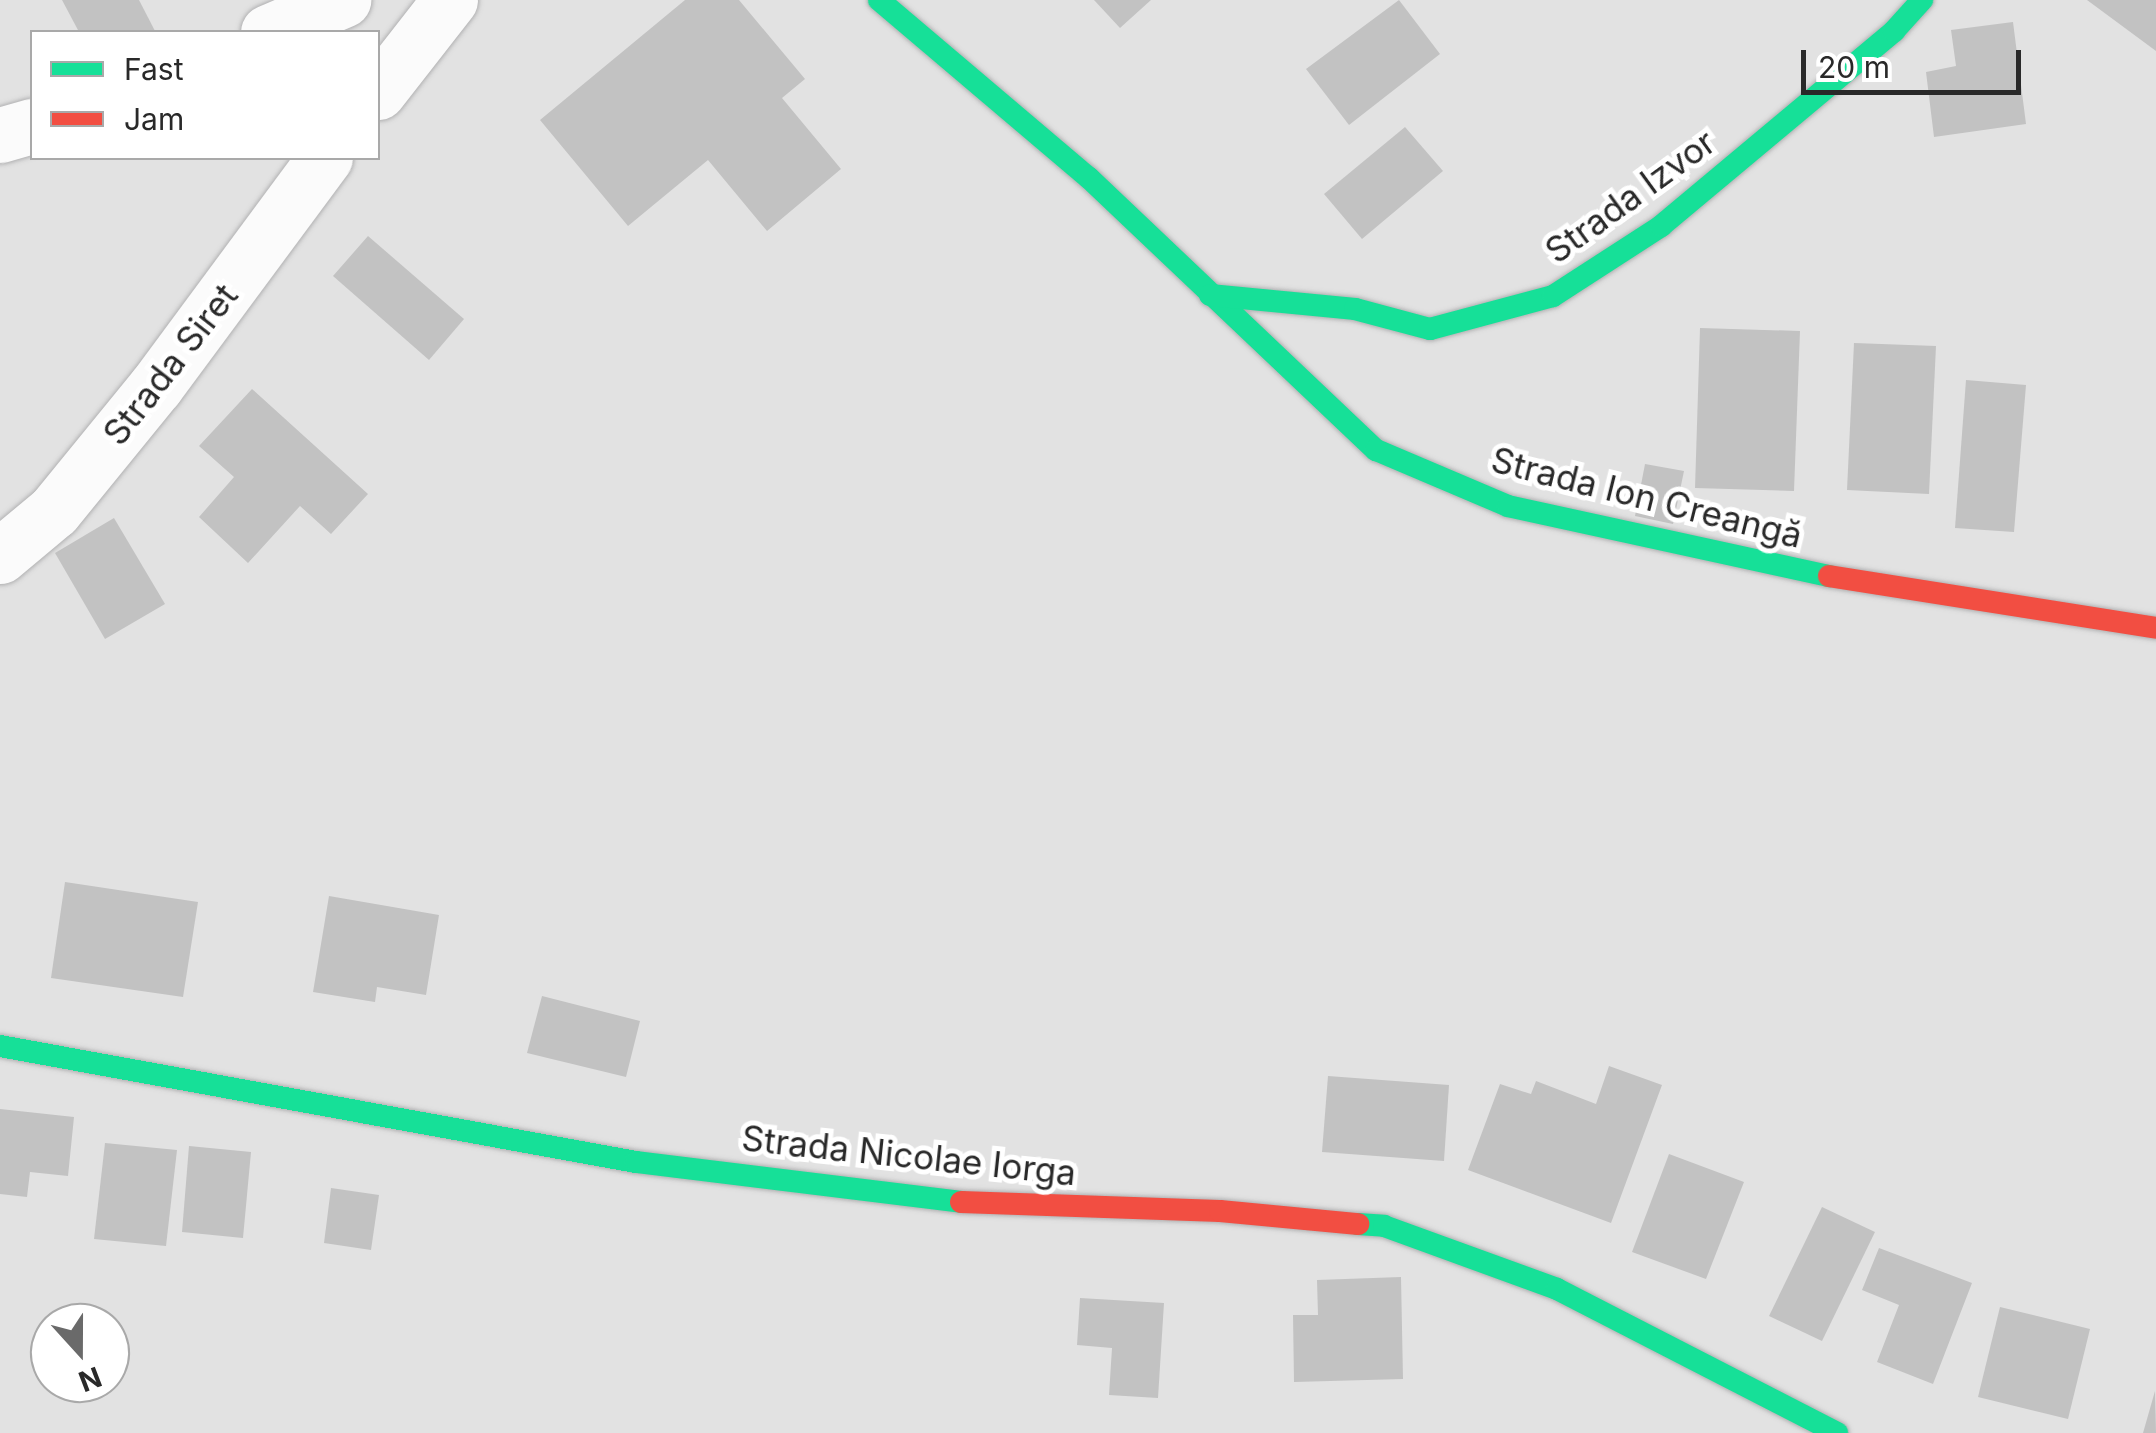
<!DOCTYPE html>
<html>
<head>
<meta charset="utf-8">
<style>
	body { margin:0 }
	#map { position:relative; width:2156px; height:1433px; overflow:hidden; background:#e2e2e2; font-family:Inter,sans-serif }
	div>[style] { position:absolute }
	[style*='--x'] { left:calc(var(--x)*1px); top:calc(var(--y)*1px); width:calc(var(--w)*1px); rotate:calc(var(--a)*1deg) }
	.building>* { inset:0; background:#c2c2c2 }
	.roads { filter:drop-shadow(0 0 2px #b1b1b2) drop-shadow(0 0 2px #b1b1b2) }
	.street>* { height:55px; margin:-27.5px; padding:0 27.5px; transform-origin:27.5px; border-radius:27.5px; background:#fbfbfb }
	.fast>* { height:22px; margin:-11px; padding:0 11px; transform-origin:11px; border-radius:11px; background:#16e098 }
	.jam>* { height:22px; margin:-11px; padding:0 11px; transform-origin:11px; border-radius:11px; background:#f24e42 }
	span { translate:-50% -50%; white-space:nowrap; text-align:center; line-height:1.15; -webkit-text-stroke:10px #fff; paint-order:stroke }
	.street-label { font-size:35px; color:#292929 }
	.legend { position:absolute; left:30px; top:30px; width:350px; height:130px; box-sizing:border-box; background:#fff; border:2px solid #a9a9a9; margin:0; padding:12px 18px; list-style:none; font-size:30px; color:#292929 }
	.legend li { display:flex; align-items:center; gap:20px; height:50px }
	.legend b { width:50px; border:2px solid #a9a9a9 }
	.north { position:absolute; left:30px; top:1303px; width:100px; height:100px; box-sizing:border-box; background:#fff; border:2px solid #a9a9a9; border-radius:50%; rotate:159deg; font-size:28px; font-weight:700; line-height:40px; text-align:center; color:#292929 }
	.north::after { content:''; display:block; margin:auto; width:35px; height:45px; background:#6a6a6a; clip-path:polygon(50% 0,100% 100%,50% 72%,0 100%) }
	.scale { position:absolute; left:1801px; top:50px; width:220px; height:45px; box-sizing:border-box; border:5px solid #292929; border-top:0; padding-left:12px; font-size:30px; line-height:35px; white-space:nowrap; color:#292929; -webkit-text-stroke:8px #fff; paint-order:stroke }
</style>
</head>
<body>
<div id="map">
	<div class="building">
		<i style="clip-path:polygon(62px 0,139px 0,155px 31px,79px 32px)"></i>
		<i style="clip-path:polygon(685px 0,739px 0,805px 79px,782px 98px,841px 169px,767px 231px,708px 160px,628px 226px,540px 120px)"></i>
		<i style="clip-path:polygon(1094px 0,1151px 0,1120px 28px)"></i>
		<i style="clip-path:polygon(1399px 0,1440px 54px,1349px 125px,1306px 69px)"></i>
		<i style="clip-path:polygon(2087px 0,2156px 0,2156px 51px)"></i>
		<i style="clip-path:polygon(2013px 22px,2026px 124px,1934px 137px,1926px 72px,1956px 66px,1951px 30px)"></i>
		<i style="clip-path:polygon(1405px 127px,1443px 171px,1362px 239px,1324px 194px)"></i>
		<i style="clip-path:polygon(368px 236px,464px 319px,429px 360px,333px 276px)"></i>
		<i style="clip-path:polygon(1700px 328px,1800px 331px,1794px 491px,1695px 488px)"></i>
		<i style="clip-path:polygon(1854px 343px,1936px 346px,1929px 494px,1847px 490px)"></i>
		<i style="clip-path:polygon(1966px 380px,2026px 385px,2014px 532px,1955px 528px)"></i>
		<i style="clip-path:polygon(252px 389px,368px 494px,331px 534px,300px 506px,248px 563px,199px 517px,234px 477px,199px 446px)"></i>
		<i style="clip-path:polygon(1645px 464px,1684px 471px,1673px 524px,1635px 516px)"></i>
		<i style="clip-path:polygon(114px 518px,165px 604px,105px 639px,55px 553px)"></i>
		<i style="clip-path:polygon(65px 882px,198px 902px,183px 997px,51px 978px)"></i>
		<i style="clip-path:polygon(329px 896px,439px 915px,426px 995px,377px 987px,375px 1002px,313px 992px)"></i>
		<i style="clip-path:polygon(542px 996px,640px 1021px,626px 1077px,527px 1053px)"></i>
		<i style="clip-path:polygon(1609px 1066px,1662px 1085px,1611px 1223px,1468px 1170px,1500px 1084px,1531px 1094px,1536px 1081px,1596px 1104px)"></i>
		<i style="clip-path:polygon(1328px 1076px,1449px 1085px,1444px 1161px,1322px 1152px)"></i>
		<i style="clip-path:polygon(0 1109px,74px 1117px,68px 1176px,30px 1172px,27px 1197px,0 1194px)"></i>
		<i style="clip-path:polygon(105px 1143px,177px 1150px,166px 1246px,94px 1239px)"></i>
		<i style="clip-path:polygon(189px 1146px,251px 1152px,243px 1238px,182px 1232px)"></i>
		<i style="clip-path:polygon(1669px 1154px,1744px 1182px,1706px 1279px,1632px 1252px)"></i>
		<i style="clip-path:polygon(331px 1188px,379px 1195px,371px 1250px,324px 1243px)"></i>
		<i style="clip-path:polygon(1822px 1207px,1875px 1232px,1822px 1341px,1769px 1316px)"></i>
		<i style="clip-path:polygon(1879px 1248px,1972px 1283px,1933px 1384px,1877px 1362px,1899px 1305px,1862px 1290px)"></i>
		<i style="clip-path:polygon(1401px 1277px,1403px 1379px,1294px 1382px,1293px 1315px,1318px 1315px,1317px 1280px)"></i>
		<i style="clip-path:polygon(1080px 1298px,1164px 1303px,1158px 1398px,1109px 1395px,1112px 1348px,1077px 1345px)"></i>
		<i style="clip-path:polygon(2000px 1307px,2090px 1329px,2068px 1419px,1978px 1397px)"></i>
		<i style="clip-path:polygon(2155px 1391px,2156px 1433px,2143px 1433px)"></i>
	</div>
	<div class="roads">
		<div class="street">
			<i style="--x:268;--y:32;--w:82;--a:-23.1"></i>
			<i style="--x:378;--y:92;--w:117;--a:-52"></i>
			<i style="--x:0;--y:135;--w:33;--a:-16"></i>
			<i style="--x:0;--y:556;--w:70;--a:-39.8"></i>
			<i style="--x:54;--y:511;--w:161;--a:-50.8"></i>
			<i style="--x:156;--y:386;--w:284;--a:-53.5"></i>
		</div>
		<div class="fast">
			<i style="--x:879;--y:0;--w:274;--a:40.3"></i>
			<i style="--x:1088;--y:177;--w:397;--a:43.5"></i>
			<i style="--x:1376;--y:450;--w:143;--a:23"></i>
			<i style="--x:1508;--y:506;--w:329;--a:12.3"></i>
			<i style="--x:1210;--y:295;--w:146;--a:5.5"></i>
			<i style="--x:1355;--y:309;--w:78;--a:14.9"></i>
			<i style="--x:1430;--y:329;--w:127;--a:-15"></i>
			<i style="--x:1553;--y:296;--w:129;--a:-32.9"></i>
			<i style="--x:1661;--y:226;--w:304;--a:-39.9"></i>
			<i style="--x:1894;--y:31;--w:42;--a:-47.9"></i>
			<i style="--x:0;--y:1046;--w:646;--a:10.34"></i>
			<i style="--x:636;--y:1162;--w:327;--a:7"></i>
			<i style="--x:1358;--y:1224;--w:26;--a:4"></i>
			<i style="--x:1384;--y:1226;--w:184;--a:20"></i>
			<i style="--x:1557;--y:1289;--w:315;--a:27.2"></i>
		</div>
		<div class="jam">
			<i style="--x:1829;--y:576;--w:331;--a:9"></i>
			<i style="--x:961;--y:1202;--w:259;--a:2"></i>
			<i style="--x:1220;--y:1211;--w:139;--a:5.4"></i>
		</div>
	</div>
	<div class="street-label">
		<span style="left:1630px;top:196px;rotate:-36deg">Strada Izvor</span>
		<span style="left:170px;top:364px;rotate:-52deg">Strada Siret</span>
		<span style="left:1647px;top:497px;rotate:14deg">Strada Ion Creangă</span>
		<span style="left:909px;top:1155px;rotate:6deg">Strada Nicolae Iorga</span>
	</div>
	<ul class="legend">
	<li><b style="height:12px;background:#16e098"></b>Fast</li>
	<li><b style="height:12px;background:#f24e42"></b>Jam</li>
	</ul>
	<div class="north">N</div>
	<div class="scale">20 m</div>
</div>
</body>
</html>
